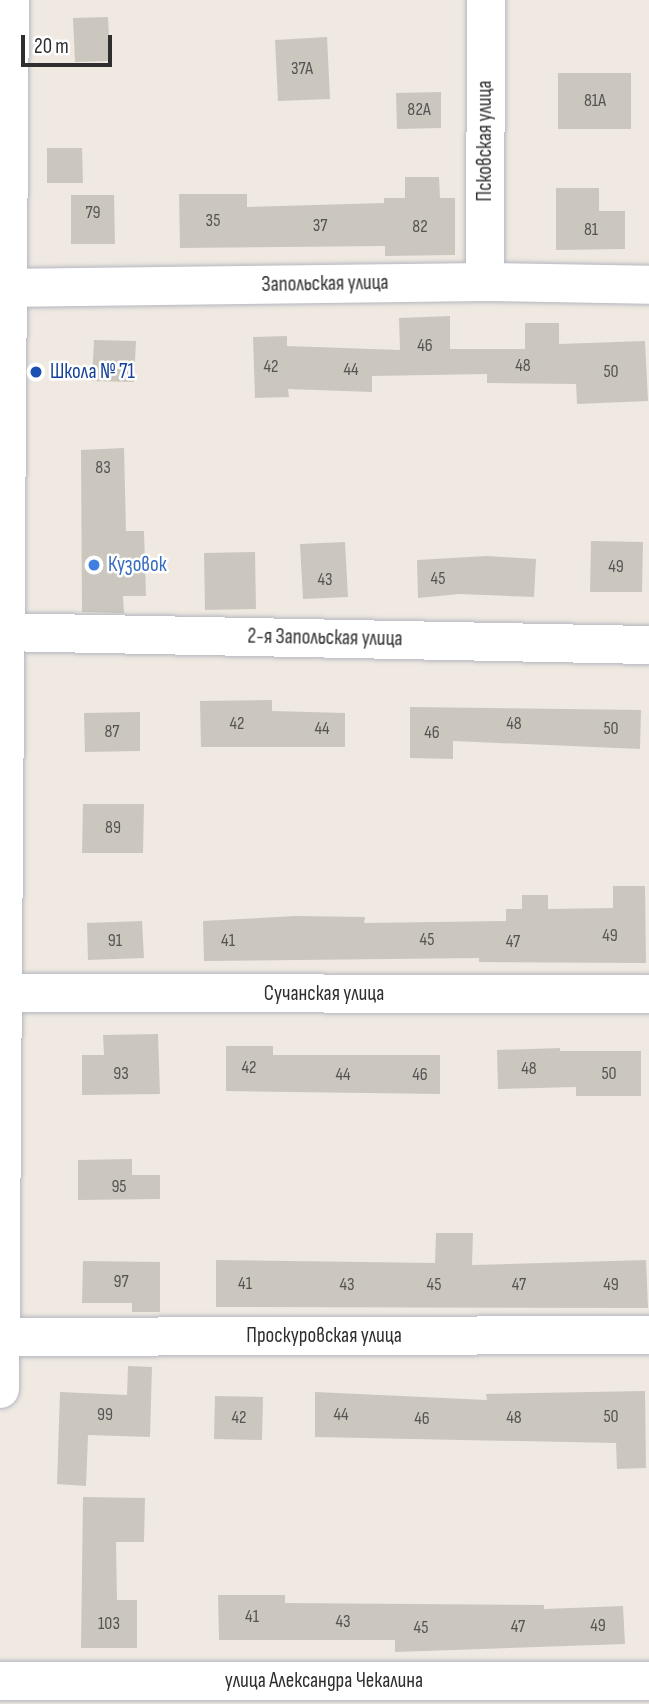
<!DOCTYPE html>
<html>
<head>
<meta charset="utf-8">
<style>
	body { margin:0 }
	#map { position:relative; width:649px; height:1704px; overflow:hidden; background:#efe9e1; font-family:"Sofia Sans Condensed",sans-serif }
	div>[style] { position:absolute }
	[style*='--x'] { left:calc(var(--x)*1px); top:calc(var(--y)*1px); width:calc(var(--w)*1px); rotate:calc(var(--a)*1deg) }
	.building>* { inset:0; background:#cbc7bf }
	.roads { filter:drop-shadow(0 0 2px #b4b7c1) drop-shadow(0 0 2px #b4b7c1) }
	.minor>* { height:38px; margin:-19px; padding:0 19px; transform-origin:19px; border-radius:19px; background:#fff }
	.dots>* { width:19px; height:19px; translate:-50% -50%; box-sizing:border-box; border:4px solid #fff; border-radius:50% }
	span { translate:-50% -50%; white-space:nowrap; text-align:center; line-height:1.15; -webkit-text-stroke:5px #fff; paint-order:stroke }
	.number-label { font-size:18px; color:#555452 }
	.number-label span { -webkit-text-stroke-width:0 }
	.street-label { font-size:21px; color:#2e2e2e }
	.transit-label { font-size:21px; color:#164399 }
	.left { translate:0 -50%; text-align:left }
	.shop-label { font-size:21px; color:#366cbe }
	.scale { position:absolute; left:21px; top:35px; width:91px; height:32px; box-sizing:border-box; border:4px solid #2e2e2e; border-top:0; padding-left:9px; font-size:21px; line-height:24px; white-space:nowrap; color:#2e2e2e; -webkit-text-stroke:5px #fff; paint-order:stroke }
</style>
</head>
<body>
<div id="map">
	<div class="building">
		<i style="clip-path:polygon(108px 17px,110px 61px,75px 62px,73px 18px)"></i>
		<i style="clip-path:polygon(327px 37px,330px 99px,278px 101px,275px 40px)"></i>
		<i style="clip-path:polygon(558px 73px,631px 73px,631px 129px,558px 129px)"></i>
		<i style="clip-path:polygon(441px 92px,441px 128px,397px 129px,396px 93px)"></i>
		<i style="clip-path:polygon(47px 148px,82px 148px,83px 183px,47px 183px)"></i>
		<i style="clip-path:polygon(405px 177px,439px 177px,440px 198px,455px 198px,455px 255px,385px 256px,385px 246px,180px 248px,179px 194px,247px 194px,247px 207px,384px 203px,384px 198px,405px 198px)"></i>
		<i style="clip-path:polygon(556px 188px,599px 188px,599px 211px,625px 211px,625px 249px,556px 250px)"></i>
		<i style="clip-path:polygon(71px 195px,114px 195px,115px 244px,71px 244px)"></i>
		<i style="clip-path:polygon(450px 316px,450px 349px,525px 349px,525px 323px,559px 323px,559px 344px,645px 341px,648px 401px,577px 404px,576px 384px,487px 383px,487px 374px,372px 376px,372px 392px,288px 389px,289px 397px,255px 398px,253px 337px,287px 336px,287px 346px,400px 350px,399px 318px)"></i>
		<i style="clip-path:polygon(94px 340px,136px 341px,134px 382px,92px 381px)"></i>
		<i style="clip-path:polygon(124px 448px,126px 531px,144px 531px,146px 596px,123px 596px,124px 613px,82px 612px,81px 450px)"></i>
		<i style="clip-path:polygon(591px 541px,643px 542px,642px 592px,590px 592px)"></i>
		<i style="clip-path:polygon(345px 542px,348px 597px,303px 599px,300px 544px)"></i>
		<i style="clip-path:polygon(255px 552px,256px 609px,205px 610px,204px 553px)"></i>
		<i style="clip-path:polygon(487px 556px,536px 559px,534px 597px,459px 594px,418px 598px,417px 560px)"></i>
		<i style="clip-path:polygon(272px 700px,272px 711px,345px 713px,345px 747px,201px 747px,200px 701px)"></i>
		<i style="clip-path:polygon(410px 707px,641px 710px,640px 749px,453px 741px,453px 759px,410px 758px)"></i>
		<i style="clip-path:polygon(140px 712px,140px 751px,85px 752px,84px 713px)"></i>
		<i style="clip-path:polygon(83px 804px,144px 804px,143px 853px,82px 853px)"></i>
		<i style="clip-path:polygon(613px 886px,645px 886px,646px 963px,479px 962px,479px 958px,204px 961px,203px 921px,296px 916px,365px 917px,364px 923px,506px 921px,506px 909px,522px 909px,522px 895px,548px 895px,548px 909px,613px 908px)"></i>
		<i style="clip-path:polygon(142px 921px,144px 958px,88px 960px,87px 923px)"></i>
		<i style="clip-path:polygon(158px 1034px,160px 1094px,82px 1095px,82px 1055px,104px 1055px,103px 1035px)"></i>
		<i style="clip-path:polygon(226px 1046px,273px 1046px,273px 1055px,440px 1055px,440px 1094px,226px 1091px)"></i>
		<i style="clip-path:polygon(560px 1048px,560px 1051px,641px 1051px,641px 1096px,576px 1096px,576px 1087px,498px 1089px,497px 1050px)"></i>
		<i style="clip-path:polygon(132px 1159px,132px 1175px,160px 1175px,160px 1199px,78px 1200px,78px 1160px)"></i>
		<i style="clip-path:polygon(436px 1233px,473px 1233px,472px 1265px,646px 1260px,648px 1308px,216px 1307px,216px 1260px,435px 1263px)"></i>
		<i style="clip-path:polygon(83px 1261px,160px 1262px,160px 1312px,132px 1312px,132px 1303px,82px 1303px)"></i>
		<i style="clip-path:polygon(128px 1366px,152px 1367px,150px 1437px,88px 1435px,86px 1486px,57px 1484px,60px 1392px,127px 1395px)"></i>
		<i style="clip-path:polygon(645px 1391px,646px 1468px,617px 1469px,616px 1443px,315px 1437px,315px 1392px,487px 1400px,486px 1394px)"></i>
		<i style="clip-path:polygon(215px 1396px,263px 1397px,262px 1440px,214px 1439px)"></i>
		<i style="clip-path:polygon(83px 1497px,145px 1498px,144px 1542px,116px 1542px,117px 1600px,137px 1600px,137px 1648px,81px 1648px)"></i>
		<i style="clip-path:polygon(218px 1595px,285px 1595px,285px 1603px,544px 1605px,544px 1609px,623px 1606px,625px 1644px,395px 1652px,395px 1640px,219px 1640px)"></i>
	</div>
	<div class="roads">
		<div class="minor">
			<i style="--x:485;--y:282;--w:282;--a:-89.8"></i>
			<i style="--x:0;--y:288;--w:485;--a:-0.7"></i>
			<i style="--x:485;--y:282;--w:164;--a:1"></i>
			<i style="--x:0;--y:632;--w:649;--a:1.15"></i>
			<i style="--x:0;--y:993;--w:649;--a:0.09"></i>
			<i style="--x:0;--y:1337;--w:649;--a:-0.18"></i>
			<i style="--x:0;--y:1389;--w:1389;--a:-89.59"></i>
			<i style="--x:0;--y:1681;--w:649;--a:0"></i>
		</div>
	</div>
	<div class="dots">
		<i style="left:36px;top:372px;background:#1a4fb4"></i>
		<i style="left:94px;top:565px;background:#3f7fe0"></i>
	</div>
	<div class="number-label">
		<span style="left:302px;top:69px">37А</span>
		<span style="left:595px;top:101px">81А</span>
		<span style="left:419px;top:110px">82А</span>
		<span style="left:93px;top:213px">79</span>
		<span style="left:213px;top:221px">35</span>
		<span style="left:320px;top:226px">37</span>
		<span style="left:420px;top:227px">82</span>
		<span style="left:591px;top:230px">81</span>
		<span style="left:425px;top:346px">46</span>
		<span style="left:523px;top:366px">48</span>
		<span style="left:271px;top:367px">42</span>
		<span style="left:351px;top:370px">44</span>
		<span style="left:611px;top:372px">50</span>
		<span style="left:103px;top:468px">83</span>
		<span style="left:616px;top:567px">49</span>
		<span style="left:438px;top:579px">45</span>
		<span style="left:325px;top:580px">43</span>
		<span style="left:237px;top:724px">42</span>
		<span style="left:514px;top:724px">48</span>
		<span style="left:322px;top:729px">44</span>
		<span style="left:611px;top:729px">50</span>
		<span style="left:112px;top:732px">87</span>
		<span style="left:432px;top:733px">46</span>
		<span style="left:113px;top:828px">89</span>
		<span style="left:610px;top:936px">49</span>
		<span style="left:427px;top:940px">45</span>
		<span style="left:115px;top:941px">91</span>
		<span style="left:228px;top:941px">41</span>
		<span style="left:513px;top:942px">47</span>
		<span style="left:249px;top:1068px">42</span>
		<span style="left:529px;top:1069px">48</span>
		<span style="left:121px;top:1074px">93</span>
		<span style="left:609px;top:1074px">50</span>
		<span style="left:343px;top:1075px">44</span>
		<span style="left:420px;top:1075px">46</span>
		<span style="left:119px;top:1187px">95</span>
		<span style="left:121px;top:1282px">97</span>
		<span style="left:245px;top:1284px">41</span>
		<span style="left:347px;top:1285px">43</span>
		<span style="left:434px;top:1285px">45</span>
		<span style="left:519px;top:1285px">47</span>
		<span style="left:611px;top:1285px">49</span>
		<span style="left:105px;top:1415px">99</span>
		<span style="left:341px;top:1415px">44</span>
		<span style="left:611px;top:1417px">50</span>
		<span style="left:239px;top:1418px">42</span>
		<span style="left:514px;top:1418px">48</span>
		<span style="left:422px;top:1419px">46</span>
		<span style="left:252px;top:1617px">41</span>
		<span style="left:343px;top:1622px">43</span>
		<span style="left:109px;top:1624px">103</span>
		<span style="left:598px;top:1626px">49</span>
		<span style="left:518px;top:1627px">47</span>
		<span style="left:421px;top:1628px">45</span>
	</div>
	<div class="street-label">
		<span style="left:485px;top:141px;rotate:-90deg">Псковская улица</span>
		<span style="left:325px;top:284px;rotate:-1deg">Запольская улица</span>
		<span style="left:325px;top:638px;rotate:1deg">2-я Запольская улица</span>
		<span style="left:324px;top:994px">Сучанская улица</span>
		<span style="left:324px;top:1336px">Проскуровская улица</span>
		<span style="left:324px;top:1681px">улица Александра Чекалина</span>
	</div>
	<div class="transit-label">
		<span class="left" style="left:50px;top:372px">Школа № 71</span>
	</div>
	<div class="shop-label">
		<span class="left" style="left:108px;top:565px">Кузовок</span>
	</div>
	<div class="scale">20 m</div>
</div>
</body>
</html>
